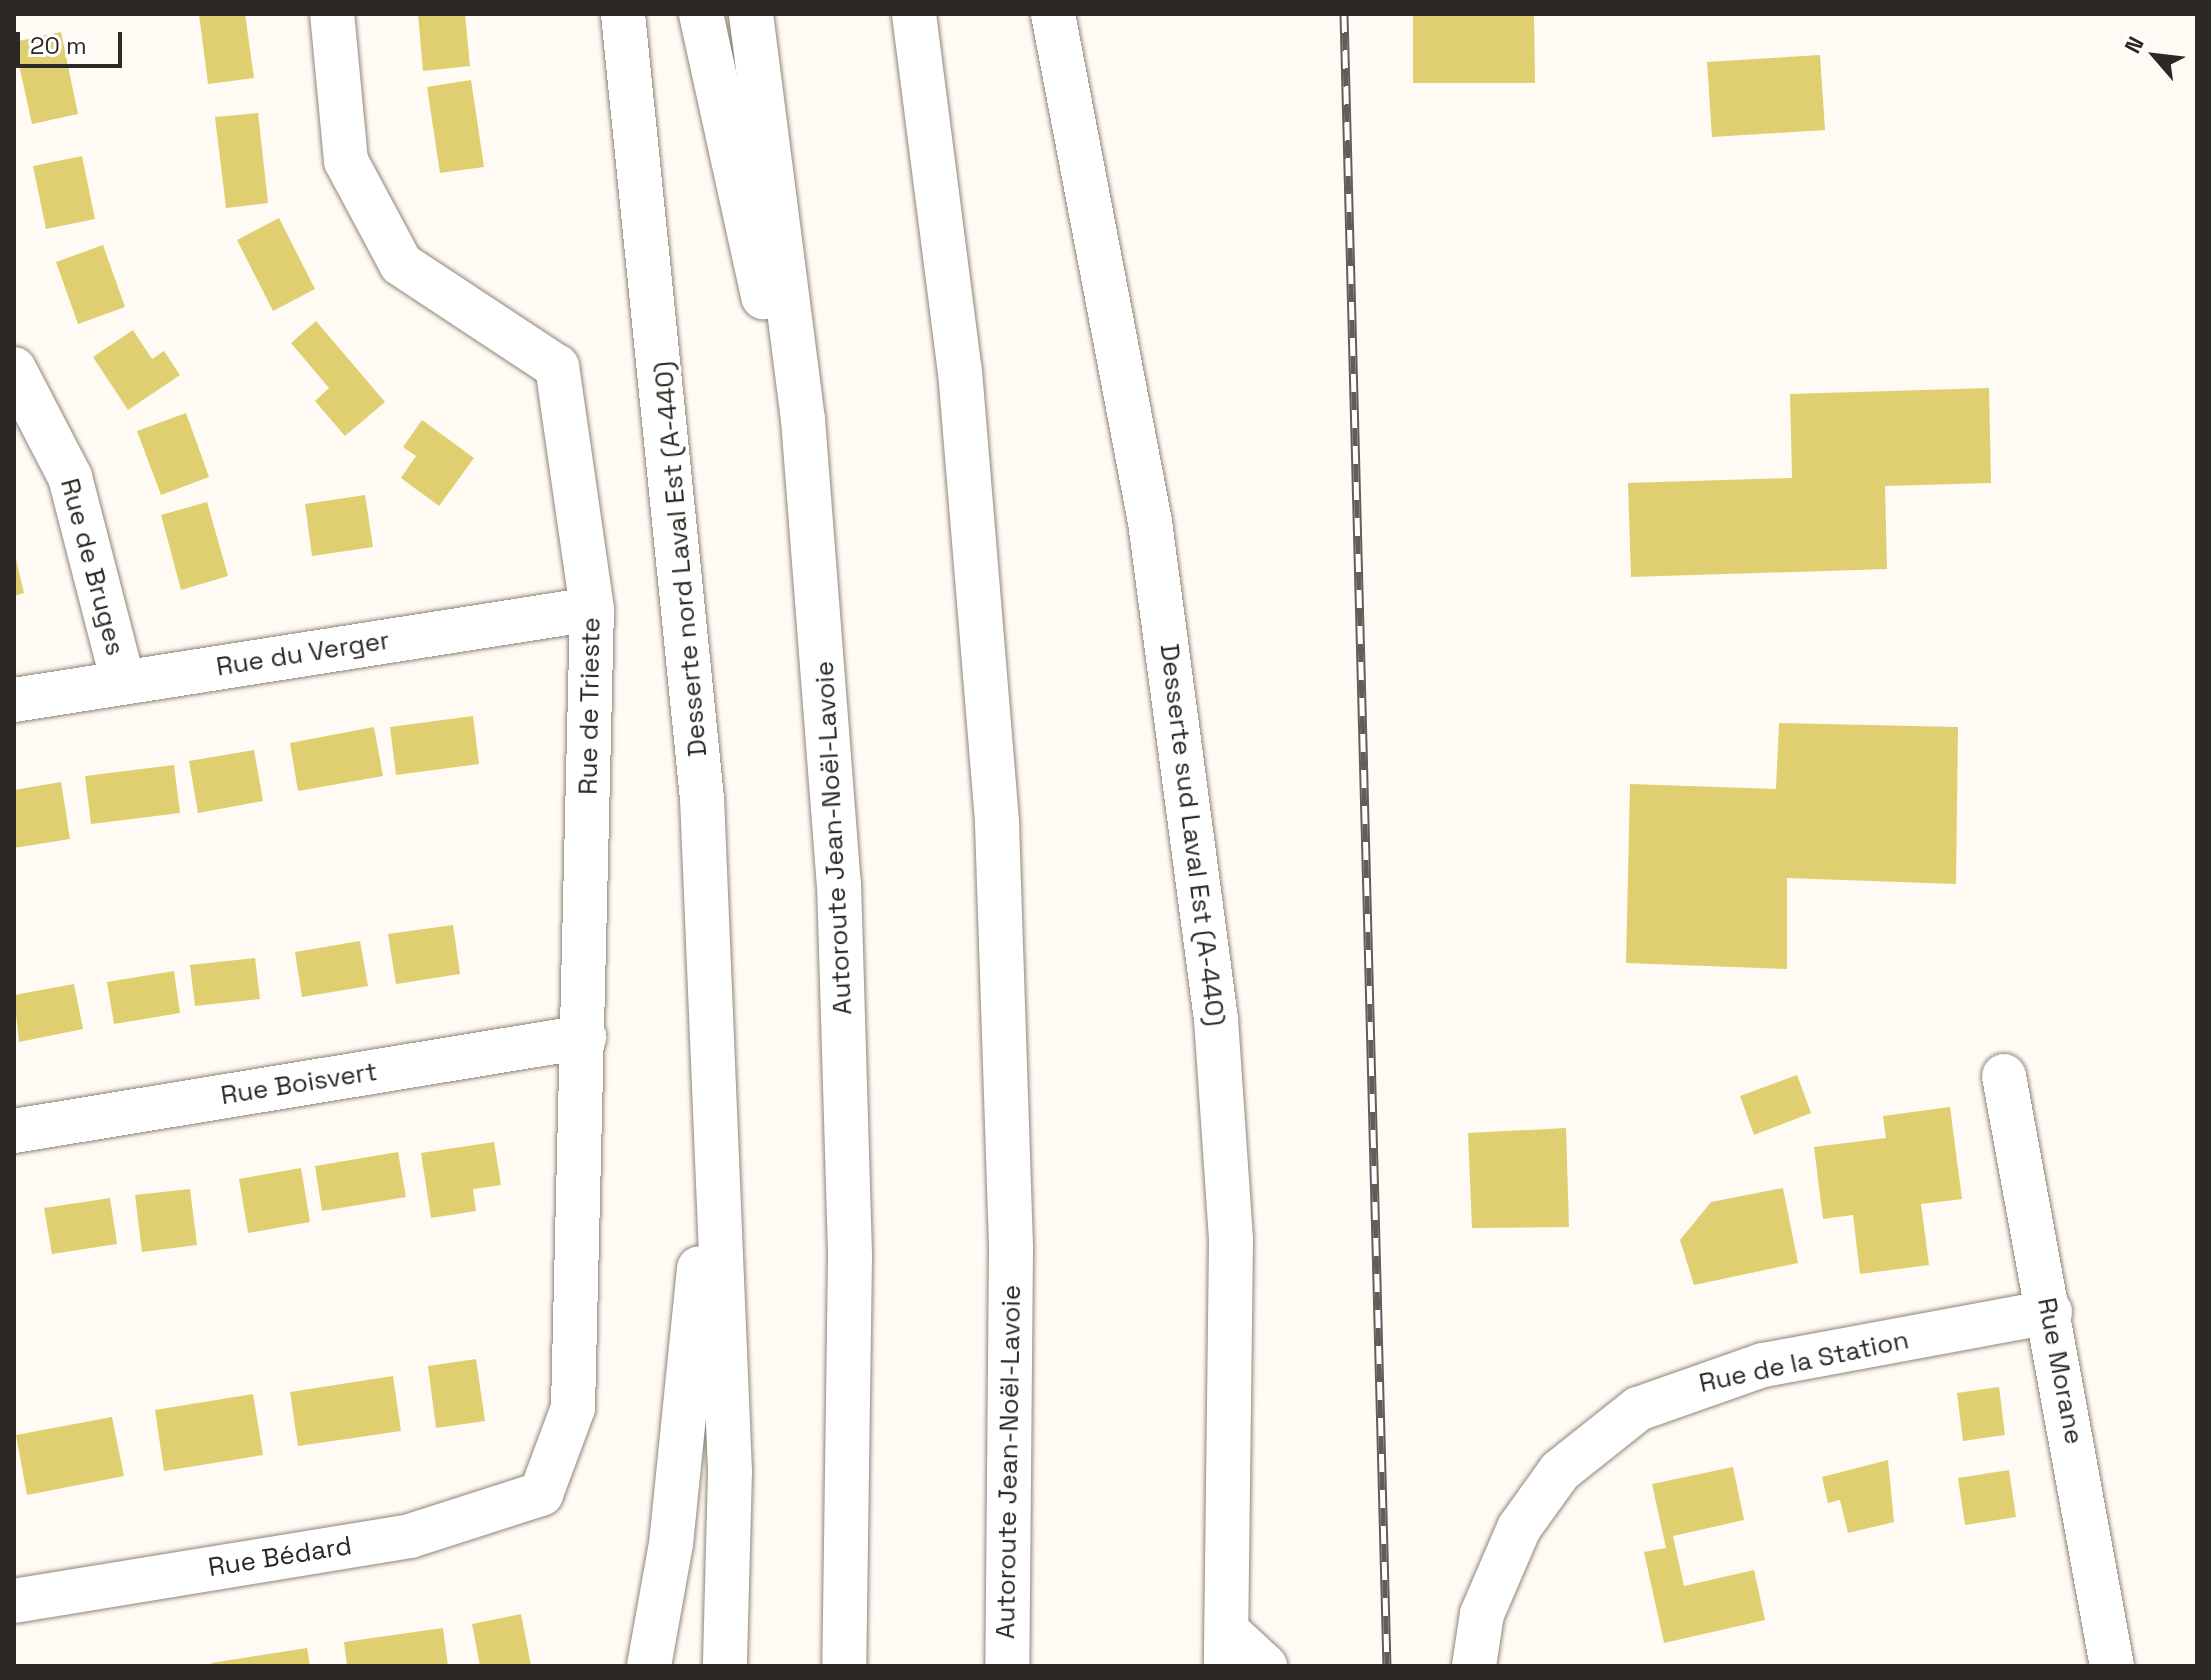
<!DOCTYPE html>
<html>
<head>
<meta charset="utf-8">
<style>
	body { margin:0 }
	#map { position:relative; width:2211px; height:1680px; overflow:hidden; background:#fffaf4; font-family:"Space Grotesk",sans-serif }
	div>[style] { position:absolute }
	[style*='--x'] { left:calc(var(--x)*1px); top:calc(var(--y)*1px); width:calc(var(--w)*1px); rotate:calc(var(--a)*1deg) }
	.building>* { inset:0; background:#dfcf71 }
	.roads { filter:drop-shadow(0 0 2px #8f8578) drop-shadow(0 0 2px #8f8578) }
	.minor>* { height:44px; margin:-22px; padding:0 22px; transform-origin:22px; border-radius:22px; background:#fff }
	.major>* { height:44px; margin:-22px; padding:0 22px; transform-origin:22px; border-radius:22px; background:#fff }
	.highway>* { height:44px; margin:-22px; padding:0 22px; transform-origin:22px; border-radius:22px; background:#fff }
	.rail>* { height:9px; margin-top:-4.5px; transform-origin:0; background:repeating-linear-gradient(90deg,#fff 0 18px,#625d58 0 36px); box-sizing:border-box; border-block:2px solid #625d58 }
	span { translate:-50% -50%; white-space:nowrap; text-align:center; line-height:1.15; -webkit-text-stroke:6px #fff; paint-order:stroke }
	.street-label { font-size:26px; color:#2c2823 }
	.frame { position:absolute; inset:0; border:16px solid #2c2823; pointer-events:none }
	.north { position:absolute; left:2115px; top:16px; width:80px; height:80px; -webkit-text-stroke:6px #fff; paint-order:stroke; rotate:298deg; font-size:22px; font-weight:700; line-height:32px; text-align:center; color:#2c2823 }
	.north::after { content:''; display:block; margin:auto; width:28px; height:36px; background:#2c2823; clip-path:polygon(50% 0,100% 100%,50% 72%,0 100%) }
	.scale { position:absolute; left:16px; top:32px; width:106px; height:36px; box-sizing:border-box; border:4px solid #2c2823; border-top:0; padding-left:10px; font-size:24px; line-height:28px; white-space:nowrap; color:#2c2823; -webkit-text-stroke:6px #fff; paint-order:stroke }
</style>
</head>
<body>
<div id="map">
	<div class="building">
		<i style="clip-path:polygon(199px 14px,245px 14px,254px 78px,208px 84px)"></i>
		<i style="clip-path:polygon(418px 14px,465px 14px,470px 66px,423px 71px)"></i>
		<i style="clip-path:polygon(1413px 14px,1534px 14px,1535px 83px,1413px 83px)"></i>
		<i style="clip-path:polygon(61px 32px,78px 114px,32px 124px,14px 42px)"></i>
		<i style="clip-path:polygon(1820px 55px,1825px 130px,1712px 137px,1707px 62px)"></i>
		<i style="clip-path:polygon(471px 80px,484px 167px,440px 173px,427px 87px)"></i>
		<i style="clip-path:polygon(258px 113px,268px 203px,226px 208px,215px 117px)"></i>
		<i style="clip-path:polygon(82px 156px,95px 219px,46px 229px,33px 166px)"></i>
		<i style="clip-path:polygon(279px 218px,315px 289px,273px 311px,237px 240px)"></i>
		<i style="clip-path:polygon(103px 245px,125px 307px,78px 324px,56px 262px)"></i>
		<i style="clip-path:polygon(316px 321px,385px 402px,345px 436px,315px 401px,329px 388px,291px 343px)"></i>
		<i style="clip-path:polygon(133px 330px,152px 359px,164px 351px,180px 375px,128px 410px,93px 357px)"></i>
		<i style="clip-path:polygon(1989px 388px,1991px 483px,1885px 486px,1887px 569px,1631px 577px,1628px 483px,1792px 478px,1790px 394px)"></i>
		<i style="clip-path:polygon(186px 413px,209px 477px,161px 495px,137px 431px)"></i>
		<i style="clip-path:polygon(422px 420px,474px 458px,439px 506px,401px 478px,416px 456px,403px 447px)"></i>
		<i style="clip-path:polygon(365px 495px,373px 547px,312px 556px,305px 504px)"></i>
		<i style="clip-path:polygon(207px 502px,228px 576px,181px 590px,161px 515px)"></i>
		<i style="clip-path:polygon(14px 551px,24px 593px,14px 596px)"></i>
		<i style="clip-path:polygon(473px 716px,479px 764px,396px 775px,390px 727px)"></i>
		<i style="clip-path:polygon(1779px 723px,1958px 727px,1956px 884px,1787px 878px,1787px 969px,1626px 963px,1630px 784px,1776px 789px)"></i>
		<i style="clip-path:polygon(374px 727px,383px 776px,298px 791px,290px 743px)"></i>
		<i style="clip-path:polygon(254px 750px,263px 801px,198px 813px,189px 761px)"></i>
		<i style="clip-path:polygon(174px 765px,180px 813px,91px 824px,85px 776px)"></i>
		<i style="clip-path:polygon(61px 782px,70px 839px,14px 848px,14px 790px)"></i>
		<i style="clip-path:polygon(453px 925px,460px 974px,396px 984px,388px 934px)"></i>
		<i style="clip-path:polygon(360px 941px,368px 986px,302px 997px,295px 952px)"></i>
		<i style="clip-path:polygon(255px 958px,260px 999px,195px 1006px,190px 965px)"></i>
		<i style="clip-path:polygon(174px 971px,180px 1013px,114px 1024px,107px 982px)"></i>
		<i style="clip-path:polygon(74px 984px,83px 1029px,19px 1042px,14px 995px)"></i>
		<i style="clip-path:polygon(1797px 1075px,1811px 1113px,1754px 1135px,1740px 1096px)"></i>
		<i style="clip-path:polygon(1950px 1107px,1962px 1199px,1921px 1204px,1929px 1265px,1860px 1274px,1853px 1215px,1823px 1219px,1814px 1147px,1886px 1138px,1883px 1116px)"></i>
		<i style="clip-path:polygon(1566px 1128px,1569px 1227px,1472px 1228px,1468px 1133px)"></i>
		<i style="clip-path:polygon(494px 1142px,501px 1185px,473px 1189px,476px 1211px,431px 1218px,421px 1153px)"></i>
		<i style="clip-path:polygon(398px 1152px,406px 1197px,322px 1211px,315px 1166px)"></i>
		<i style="clip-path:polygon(301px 1168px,310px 1222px,248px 1233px,239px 1179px)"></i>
		<i style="clip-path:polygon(1783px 1188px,1798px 1263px,1694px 1285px,1680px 1240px,1711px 1202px)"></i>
		<i style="clip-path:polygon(190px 1189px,197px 1245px,142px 1252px,135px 1195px)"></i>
		<i style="clip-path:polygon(110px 1198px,117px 1244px,52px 1254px,44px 1208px)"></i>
		<i style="clip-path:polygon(476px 1359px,485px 1421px,436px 1428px,428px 1366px)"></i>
		<i style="clip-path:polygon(393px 1376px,401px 1431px,298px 1446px,290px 1392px)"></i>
		<i style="clip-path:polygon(1999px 1387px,2005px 1435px,1963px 1441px,1957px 1393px)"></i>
		<i style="clip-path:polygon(253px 1394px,263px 1455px,164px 1471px,155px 1410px)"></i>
		<i style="clip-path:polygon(112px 1417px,124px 1476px,27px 1495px,16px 1435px)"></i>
		<i style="clip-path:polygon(1888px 1460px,1894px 1522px,1848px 1533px,1840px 1500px,1828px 1503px,1822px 1477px)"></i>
		<i style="clip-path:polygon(1733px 1467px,1744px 1520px,1673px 1536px,1684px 1586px,1754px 1570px,1765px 1620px,1664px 1643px,1644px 1552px,1666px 1548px,1652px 1484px)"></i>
		<i style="clip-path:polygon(2009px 1470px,2016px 1517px,1965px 1525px,1958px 1478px)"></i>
		<i style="clip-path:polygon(521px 1614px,531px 1666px,480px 1666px,472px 1624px)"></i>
		<i style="clip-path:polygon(443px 1628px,448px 1666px,347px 1666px,344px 1642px)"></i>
		<i style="clip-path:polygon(307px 1648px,310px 1666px,211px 1666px,211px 1663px)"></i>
	</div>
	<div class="roads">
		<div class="minor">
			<i style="--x:14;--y:369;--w:122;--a:62.6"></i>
			<i style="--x:70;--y:477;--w:212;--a:75.5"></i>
			<i style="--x:14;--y:700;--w:585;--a:-8.95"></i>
			<i style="--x:2004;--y:1076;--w:600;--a:79.63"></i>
			<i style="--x:14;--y:1131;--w:578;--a:-9.36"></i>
			<i style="--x:14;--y:1601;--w:401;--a:-9.3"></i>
			<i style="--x:410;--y:1536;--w:138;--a:-17.8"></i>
			<i style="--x:541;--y:1494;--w:92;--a:-69.6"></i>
			<i style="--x:573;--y:1408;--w:799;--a:-88.64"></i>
			<i style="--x:592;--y:609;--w:245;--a:-98.2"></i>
			<i style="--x:557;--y:367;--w:187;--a:-146.6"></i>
			<i style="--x:401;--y:264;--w:117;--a:-118.1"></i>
			<i style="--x:346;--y:161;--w:148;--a:-95.4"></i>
			<i style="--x:1474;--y:1666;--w:53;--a:-81.3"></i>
			<i style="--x:1482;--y:1614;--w:94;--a:-66.7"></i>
			<i style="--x:1519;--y:1528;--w:70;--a:-54.3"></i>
			<i style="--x:1560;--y:1471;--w:100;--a:-38.5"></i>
			<i style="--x:1638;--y:1409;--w:133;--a:-19.4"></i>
			<i style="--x:1763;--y:1365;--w:292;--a:-10.5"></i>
		</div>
		<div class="major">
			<i style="--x:623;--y:14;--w:788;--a:84.25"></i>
			<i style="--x:702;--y:798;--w:674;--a:87.62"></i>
			<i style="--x:730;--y:1471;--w:195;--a:91.5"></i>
			<i style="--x:1053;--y:14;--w:517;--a:79.19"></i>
			<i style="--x:1150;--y:522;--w:501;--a:82.44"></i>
			<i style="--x:1216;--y:1019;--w:222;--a:86.1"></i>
			<i style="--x:1231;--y:1240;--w:426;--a:90.7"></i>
			<i style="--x:1227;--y:1631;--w:52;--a:42.6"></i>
			<i style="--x:649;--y:1666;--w:124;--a:-79.8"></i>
			<i style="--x:671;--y:1544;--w:277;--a:-84.2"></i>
		</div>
		<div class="highway">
			<i style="--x:701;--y:14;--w:290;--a:77.6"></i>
			<i style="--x:751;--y:14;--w:408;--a:82.7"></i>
			<i style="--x:803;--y:419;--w:465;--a:85.6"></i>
			<i style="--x:839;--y:883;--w:373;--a:88.3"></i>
			<i style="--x:850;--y:1256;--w:410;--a:90.8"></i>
			<i style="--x:914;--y:14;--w:360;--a:82.7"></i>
			<i style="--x:960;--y:371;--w:455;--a:85.3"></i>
			<i style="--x:997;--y:824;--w:424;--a:88.1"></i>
			<i style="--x:1011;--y:1248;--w:418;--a:90.5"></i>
		</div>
	</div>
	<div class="rail">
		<i style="--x:1344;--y:14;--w:1653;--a:88.51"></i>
	</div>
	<div class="street-label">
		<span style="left:681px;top:559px;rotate:-95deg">Desserte nord Laval Est (A-440)</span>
		<span style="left:92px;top:567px;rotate:75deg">Rue de Bruges</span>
		<span style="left:303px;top:654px;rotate:-9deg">Rue du Verger</span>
		<span style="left:590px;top:706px;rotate:-89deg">Rue de Trieste</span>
		<span style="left:1192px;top:835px;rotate:83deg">Desserte sud Laval Est (A-440)</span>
		<span style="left:834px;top:838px;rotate:-93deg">Autoroute Jean-Noël-Lavoie</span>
		<span style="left:299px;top:1084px;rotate:-9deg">Rue Boisvert</span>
		<span style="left:1804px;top:1362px;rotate:-12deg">Rue de la Station</span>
		<span style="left:2060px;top:1371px;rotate:79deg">Rue Morane</span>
		<span style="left:1009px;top:1462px;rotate:-89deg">Autoroute Jean-Noël-Lavoie</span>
		<span style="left:280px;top:1557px;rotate:-9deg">Rue Bédard</span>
	</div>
	<div class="frame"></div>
	<div class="north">N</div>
	<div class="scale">20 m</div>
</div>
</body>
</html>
